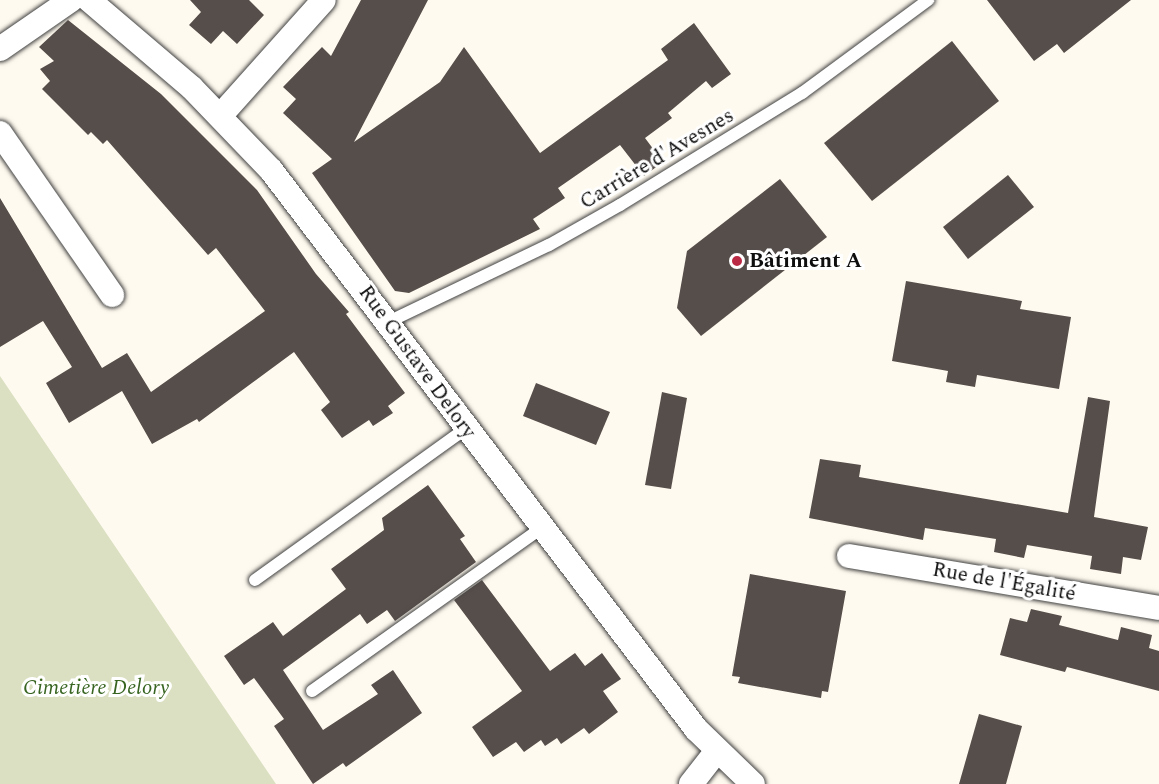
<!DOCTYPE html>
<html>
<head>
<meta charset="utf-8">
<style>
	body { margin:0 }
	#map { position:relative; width:1159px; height:784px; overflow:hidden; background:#fffaef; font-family:Spectral,serif }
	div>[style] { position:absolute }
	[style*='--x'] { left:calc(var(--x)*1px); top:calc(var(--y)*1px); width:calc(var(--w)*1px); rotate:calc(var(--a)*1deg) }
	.cemetery>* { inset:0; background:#dae0c1 }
	.building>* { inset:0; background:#564e4b }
	.roads { filter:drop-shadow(0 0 2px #414141) drop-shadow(0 0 2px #414141) }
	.lane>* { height:12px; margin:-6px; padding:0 6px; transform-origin:6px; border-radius:6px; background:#fff }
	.street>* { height:24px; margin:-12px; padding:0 12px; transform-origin:12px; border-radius:12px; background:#fff }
	.dots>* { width:16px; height:16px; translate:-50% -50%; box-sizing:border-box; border:3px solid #fff; border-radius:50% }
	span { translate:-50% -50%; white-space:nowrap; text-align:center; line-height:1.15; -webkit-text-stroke:6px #fff; paint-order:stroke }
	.street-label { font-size:21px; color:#0e0e0e }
	.poi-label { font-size:21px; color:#0e0e0e; font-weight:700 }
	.left { translate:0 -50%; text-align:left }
	.park-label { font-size:21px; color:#376420; font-style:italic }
</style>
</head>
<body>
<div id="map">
	<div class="cemetery">
		<i style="clip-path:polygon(0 376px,200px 672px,276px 784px,0 784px)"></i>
	</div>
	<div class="building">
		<i style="clip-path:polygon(190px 0,249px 0,264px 15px,237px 44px,223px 31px,211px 44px,189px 25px,201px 12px)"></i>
		<i style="clip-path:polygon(361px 0,428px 0,354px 142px,440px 82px,464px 47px,540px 153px,668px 60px,661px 49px,694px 23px,731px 74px,712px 88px,706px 81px,668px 113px,672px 118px,645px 138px,663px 162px,644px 176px,620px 145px,558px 188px,565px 198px,533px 219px,540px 229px,409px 293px,395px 291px,312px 173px,332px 159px,283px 113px,296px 99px,283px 87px,322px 47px,331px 56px)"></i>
		<i style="clip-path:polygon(987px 0,1131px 0,1064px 53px,1057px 44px,1034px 61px)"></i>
		<i style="clip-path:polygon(68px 20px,161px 94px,257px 190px,316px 274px,349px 312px,346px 314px,405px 393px,388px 406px,393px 413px,373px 426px,369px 420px,342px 438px,321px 410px,330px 402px,294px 352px,199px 422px,197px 419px,152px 444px,122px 391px,69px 423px,46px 383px,72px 367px,43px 321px,0 347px,0 198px,102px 368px,127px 353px,151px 392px,265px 311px,216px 248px,208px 255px,107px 140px,103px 144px,91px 132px,88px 135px,42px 89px,50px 81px,40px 69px,54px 61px,39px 47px)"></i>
		<i style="clip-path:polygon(952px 41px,999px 101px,872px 201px,824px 143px)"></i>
		<i style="clip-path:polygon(1008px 175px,1034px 207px,968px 259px,943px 227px)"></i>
		<i style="clip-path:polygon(780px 179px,827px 237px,701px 336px,677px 308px,687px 251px)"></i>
		<i style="clip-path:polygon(906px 281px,1022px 301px,1020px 309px,1071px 317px,1059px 389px,977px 375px,975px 387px,946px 382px,948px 371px,892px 361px)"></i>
		<i style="clip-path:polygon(536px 383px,610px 412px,596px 445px,523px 416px)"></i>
		<i style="clip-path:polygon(662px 392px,687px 398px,671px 489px,645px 485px)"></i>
		<i style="clip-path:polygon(1088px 397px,1110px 401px,1094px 517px,1148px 527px,1141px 560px,1123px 557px,1121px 574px,1090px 569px,1092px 556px,1027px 545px,1024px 558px,994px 552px,996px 539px,925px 528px,923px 540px,809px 518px,820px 459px,861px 465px,859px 477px,1068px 513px)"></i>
		<i style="clip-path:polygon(428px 485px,465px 536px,460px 539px,476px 562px,395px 621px,387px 610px,367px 624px,360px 614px,283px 670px,323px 730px,378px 694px,371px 685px,393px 670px,422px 713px,346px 767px,343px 763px,313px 784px,274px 726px,284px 719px,254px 678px,244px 685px,224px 656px,273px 622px,283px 636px,346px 589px,331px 569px,384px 530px,382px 518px)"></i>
		<i style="clip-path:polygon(750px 574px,846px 591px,828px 692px,822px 691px,821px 698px,738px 683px,740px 677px,732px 676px)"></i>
		<i style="clip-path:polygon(482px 580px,550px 671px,575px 653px,585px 666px,602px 653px,621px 679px,603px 691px,618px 712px,589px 734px,584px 728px,561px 744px,557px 738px,545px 746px,541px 740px,524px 752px,516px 742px,493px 757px,472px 727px,522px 691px,454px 600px)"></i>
		<i style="clip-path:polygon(1031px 609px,1062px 616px,1059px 625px,1118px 640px,1121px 627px,1152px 635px,1149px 648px,1159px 651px,1159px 691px,1067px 667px,1065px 672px,1000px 655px,1010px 618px,1027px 622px)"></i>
		<i style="clip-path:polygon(979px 714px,1022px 726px,1006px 784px,959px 784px)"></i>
	</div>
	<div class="roads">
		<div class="lane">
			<i style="--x:388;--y:322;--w:178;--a:-25.6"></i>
			<i style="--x:549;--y:245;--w:81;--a:-29.4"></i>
			<i style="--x:620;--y:205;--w:214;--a:-31.6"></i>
			<i style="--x:802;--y:93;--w:157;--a:-36.4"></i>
			<i style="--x:255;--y:580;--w:259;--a:-35.7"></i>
			<i style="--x:312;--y:691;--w:280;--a:-35.4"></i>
		</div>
		<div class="street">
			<i style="--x:89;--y:0;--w:135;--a:40.5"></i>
			<i style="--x:192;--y:88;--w:114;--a:46.1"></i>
			<i style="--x:271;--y:170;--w:702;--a:52.75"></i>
			<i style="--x:696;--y:729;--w:79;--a:44"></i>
			<i style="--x:0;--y:49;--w:86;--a:-34.6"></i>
			<i style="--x:221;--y:115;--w:154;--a:-48.2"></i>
			<i style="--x:0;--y:133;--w:197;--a:55.3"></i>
			<i style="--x:849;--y:556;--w:314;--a:9.5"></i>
			<i style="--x:691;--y:784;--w:41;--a:-52"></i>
		</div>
	</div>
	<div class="dots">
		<i style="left:737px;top:261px;background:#ba2a44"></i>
	</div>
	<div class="street-label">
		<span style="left:657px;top:159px;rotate:-31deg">Carrière d'Avesnes</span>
		<span style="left:417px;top:362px;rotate:54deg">Rue Gustave Delory</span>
		<span style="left:1004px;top:582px;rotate:10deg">Rue de l'Égalité</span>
	</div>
	<div class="poi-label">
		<span class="left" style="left:749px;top:261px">Bâtiment A</span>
	</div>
	<div class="park-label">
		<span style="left:96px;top:688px">Cimetière Delory</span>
	</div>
</div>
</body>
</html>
